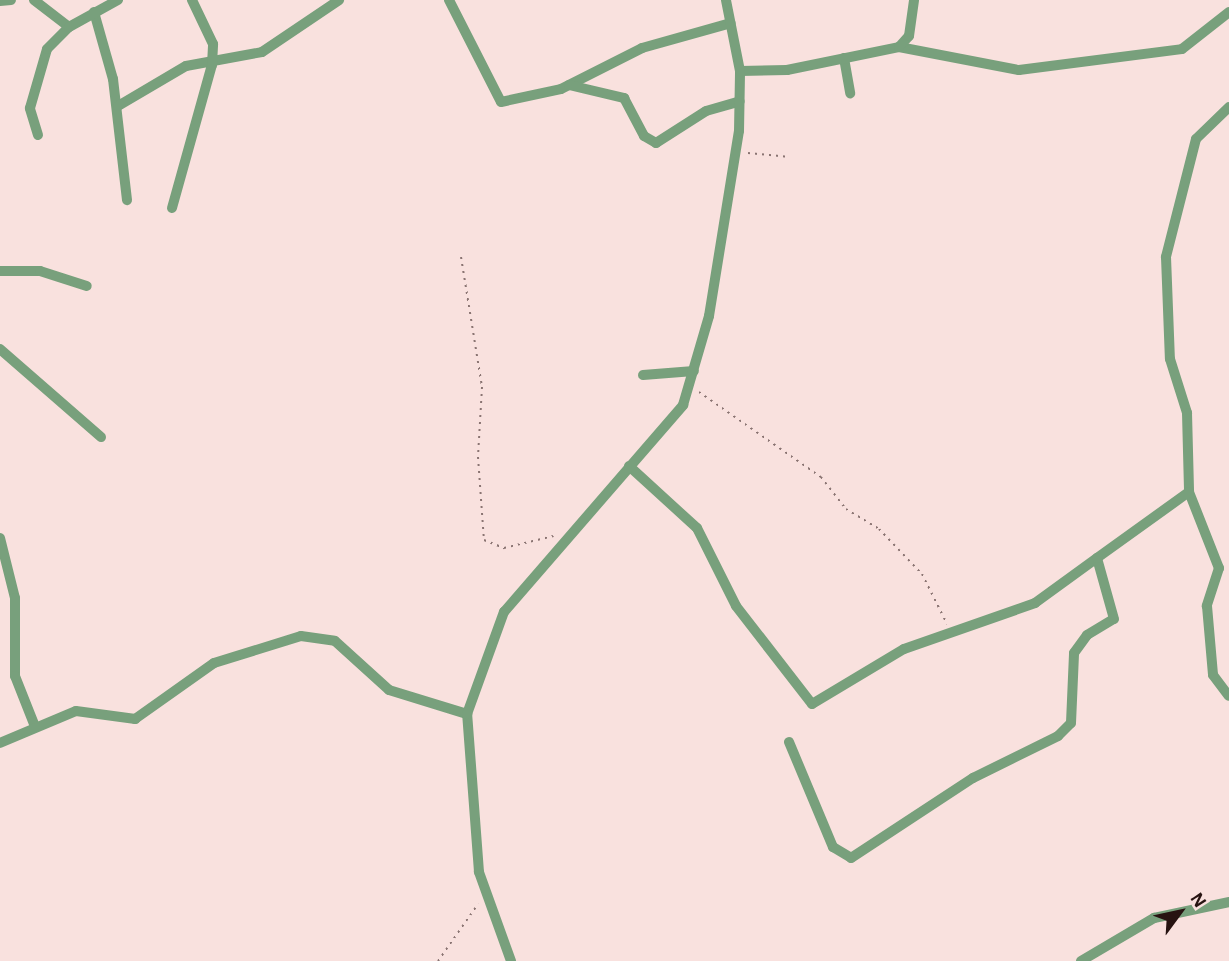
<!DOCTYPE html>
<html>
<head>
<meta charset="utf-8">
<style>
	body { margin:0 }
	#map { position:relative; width:1229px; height:961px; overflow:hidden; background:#f9e1de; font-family:"Alegreya Sans",sans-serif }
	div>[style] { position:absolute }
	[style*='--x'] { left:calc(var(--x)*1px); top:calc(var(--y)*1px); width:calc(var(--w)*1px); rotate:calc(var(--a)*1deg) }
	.path>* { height:2px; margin-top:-1px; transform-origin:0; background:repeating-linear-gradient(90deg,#8a7472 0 2px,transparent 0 7px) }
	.minor>* { height:10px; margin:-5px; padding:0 5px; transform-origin:5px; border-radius:5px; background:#78a07c }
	span { translate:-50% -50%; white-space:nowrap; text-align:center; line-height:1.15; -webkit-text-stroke:6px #f9e1de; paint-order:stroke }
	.north { position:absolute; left:1145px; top:877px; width:70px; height:70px; -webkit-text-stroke:5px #f9e1de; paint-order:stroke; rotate:57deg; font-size:19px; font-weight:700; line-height:28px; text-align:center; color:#271311 }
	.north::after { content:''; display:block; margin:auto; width:24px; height:32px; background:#271311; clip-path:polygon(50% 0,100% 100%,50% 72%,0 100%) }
</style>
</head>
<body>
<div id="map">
	<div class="path">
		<i style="--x:748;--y:153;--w:42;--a:5.4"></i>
		<i style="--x:461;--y:257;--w:132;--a:80.8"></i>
		<i style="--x:482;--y:387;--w:70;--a:93.3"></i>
		<i style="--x:478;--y:457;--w:83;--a:85.9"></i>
		<i style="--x:484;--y:540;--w:22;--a:22"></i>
		<i style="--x:504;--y:548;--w:51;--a:-13.5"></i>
		<i style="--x:699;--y:392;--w:149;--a:34.9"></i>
		<i style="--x:821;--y:477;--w:41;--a:52"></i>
		<i style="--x:846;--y:509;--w:39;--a:31"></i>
		<i style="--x:879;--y:529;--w:62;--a:46.3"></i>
		<i style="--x:922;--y:574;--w:56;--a:63.4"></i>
		<i style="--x:438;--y:961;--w:70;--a:-54.9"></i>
	</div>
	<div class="minor">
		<i style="--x:34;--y:0;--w:44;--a:37.6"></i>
		<i style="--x:449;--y:0;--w:114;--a:63"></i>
		<i style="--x:501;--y:102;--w:61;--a:-12.2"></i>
		<i style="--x:561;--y:89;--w:91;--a:-26.8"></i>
		<i style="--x:642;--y:48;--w:92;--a:-15.7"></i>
		<i style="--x:0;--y:1;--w:11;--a:-5"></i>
		<i style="--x:94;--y:12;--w:70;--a:74.2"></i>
		<i style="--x:113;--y:79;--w:122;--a:83.4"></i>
		<i style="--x:899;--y:47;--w:122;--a:10.9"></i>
		<i style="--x:1019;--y:70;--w:164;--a:-7.3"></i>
		<i style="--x:1182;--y:49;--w:60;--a:-38.2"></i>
		<i style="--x:844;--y:58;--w:36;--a:80"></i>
		<i style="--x:740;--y:71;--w:47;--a:-1.2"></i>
		<i style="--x:787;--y:70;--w:114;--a:-11.6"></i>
		<i style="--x:899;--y:47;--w:15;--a:-48"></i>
		<i style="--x:909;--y:36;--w:36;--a:-82"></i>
		<i style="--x:569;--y:85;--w:57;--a:13.3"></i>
		<i style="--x:624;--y:98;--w:43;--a:62.2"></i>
		<i style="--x:644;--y:136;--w:14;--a:30"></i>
		<i style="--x:656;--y:143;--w:59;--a:-32.6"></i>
		<i style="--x:706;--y:111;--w:35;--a:-16"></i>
		<i style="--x:118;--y:106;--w:79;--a:-30.5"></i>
		<i style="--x:186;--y:66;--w:77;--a:-10.4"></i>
		<i style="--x:262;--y:52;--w:93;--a:-34"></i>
		<i style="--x:1229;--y:107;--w:46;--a:135.9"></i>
		<i style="--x:1196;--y:139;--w:122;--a:104.3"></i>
		<i style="--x:1166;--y:257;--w:102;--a:87.8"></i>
		<i style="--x:1170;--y:359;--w:57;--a:72.5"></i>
		<i style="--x:1187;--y:413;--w:79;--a:88.5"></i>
		<i style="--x:1189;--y:492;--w:82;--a:68.5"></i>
		<i style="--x:1219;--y:568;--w:40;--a:108"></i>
		<i style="--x:1207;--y:606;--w:69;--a:85"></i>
		<i style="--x:1213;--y:675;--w:26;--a:53"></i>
		<i style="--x:38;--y:135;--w:28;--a:-107"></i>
		<i style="--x:30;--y:108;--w:61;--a:-73.9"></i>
		<i style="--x:47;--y:49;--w:31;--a:-45"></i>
		<i style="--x:69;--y:27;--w:56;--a:-28.9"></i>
		<i style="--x:172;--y:208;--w:148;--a:-74.4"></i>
		<i style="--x:212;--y:65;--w:21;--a:-87"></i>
		<i style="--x:213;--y:44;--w:49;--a:-115.5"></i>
		<i style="--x:0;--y:271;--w:40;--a:0"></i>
		<i style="--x:40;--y:271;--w:49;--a:17.7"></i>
		<i style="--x:0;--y:349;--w:134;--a:41.1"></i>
		<i style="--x:643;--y:375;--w:51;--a:-4.5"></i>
		<i style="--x:629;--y:466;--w:92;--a:42.4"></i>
		<i style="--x:697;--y:528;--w:87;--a:63.4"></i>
		<i style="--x:736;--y:606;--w:124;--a:52.2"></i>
		<i style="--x:812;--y:704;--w:107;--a:-30.9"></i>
		<i style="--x:904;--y:649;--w:139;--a:-19.3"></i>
		<i style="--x:1035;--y:603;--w:77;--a:-36"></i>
		<i style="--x:0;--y:538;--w:62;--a:76"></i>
		<i style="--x:15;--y:598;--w:78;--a:90"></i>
		<i style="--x:15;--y:676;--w:52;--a:68.4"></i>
		<i style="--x:789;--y:742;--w:114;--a:67.3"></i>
		<i style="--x:833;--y:847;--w:21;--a:31"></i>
		<i style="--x:851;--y:858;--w:146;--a:-33.3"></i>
		<i style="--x:973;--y:778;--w:95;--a:-26.3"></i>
		<i style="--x:1058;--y:736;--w:18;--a:-45"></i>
		<i style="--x:1071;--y:723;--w:70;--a:-87.5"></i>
		<i style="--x:1074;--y:653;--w:22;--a:-54"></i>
		<i style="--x:1087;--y:635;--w:31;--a:-31"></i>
		<i style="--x:1114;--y:619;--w:63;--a:-105.6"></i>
		<i style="--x:1097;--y:558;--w:113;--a:-35.7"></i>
		<i style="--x:0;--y:743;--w:82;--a:-22.8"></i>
		<i style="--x:76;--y:711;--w:60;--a:7.7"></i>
		<i style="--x:135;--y:719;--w:97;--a:-35.3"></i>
		<i style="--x:214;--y:663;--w:91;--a:-17.2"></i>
		<i style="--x:301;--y:636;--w:34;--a:8"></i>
		<i style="--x:335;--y:641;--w:73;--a:42.2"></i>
		<i style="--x:389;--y:690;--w:82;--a:17.1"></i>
		<i style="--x:511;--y:961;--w:95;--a:-109.8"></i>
		<i style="--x:479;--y:872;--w:158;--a:-94.3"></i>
		<i style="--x:467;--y:714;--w:109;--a:-70.1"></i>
		<i style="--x:504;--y:612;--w:274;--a:-49.1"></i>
		<i style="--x:683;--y:405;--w:93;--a:-73.7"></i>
		<i style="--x:709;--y:316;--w:187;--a:-80.8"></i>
		<i style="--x:739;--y:131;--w:60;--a:-89"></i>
		<i style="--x:740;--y:71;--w:72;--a:-101.2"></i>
		<i style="--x:1081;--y:961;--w:85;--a:-30.5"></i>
		<i style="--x:1154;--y:918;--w:77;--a:-12"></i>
	</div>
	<div class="north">N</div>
</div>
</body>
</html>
